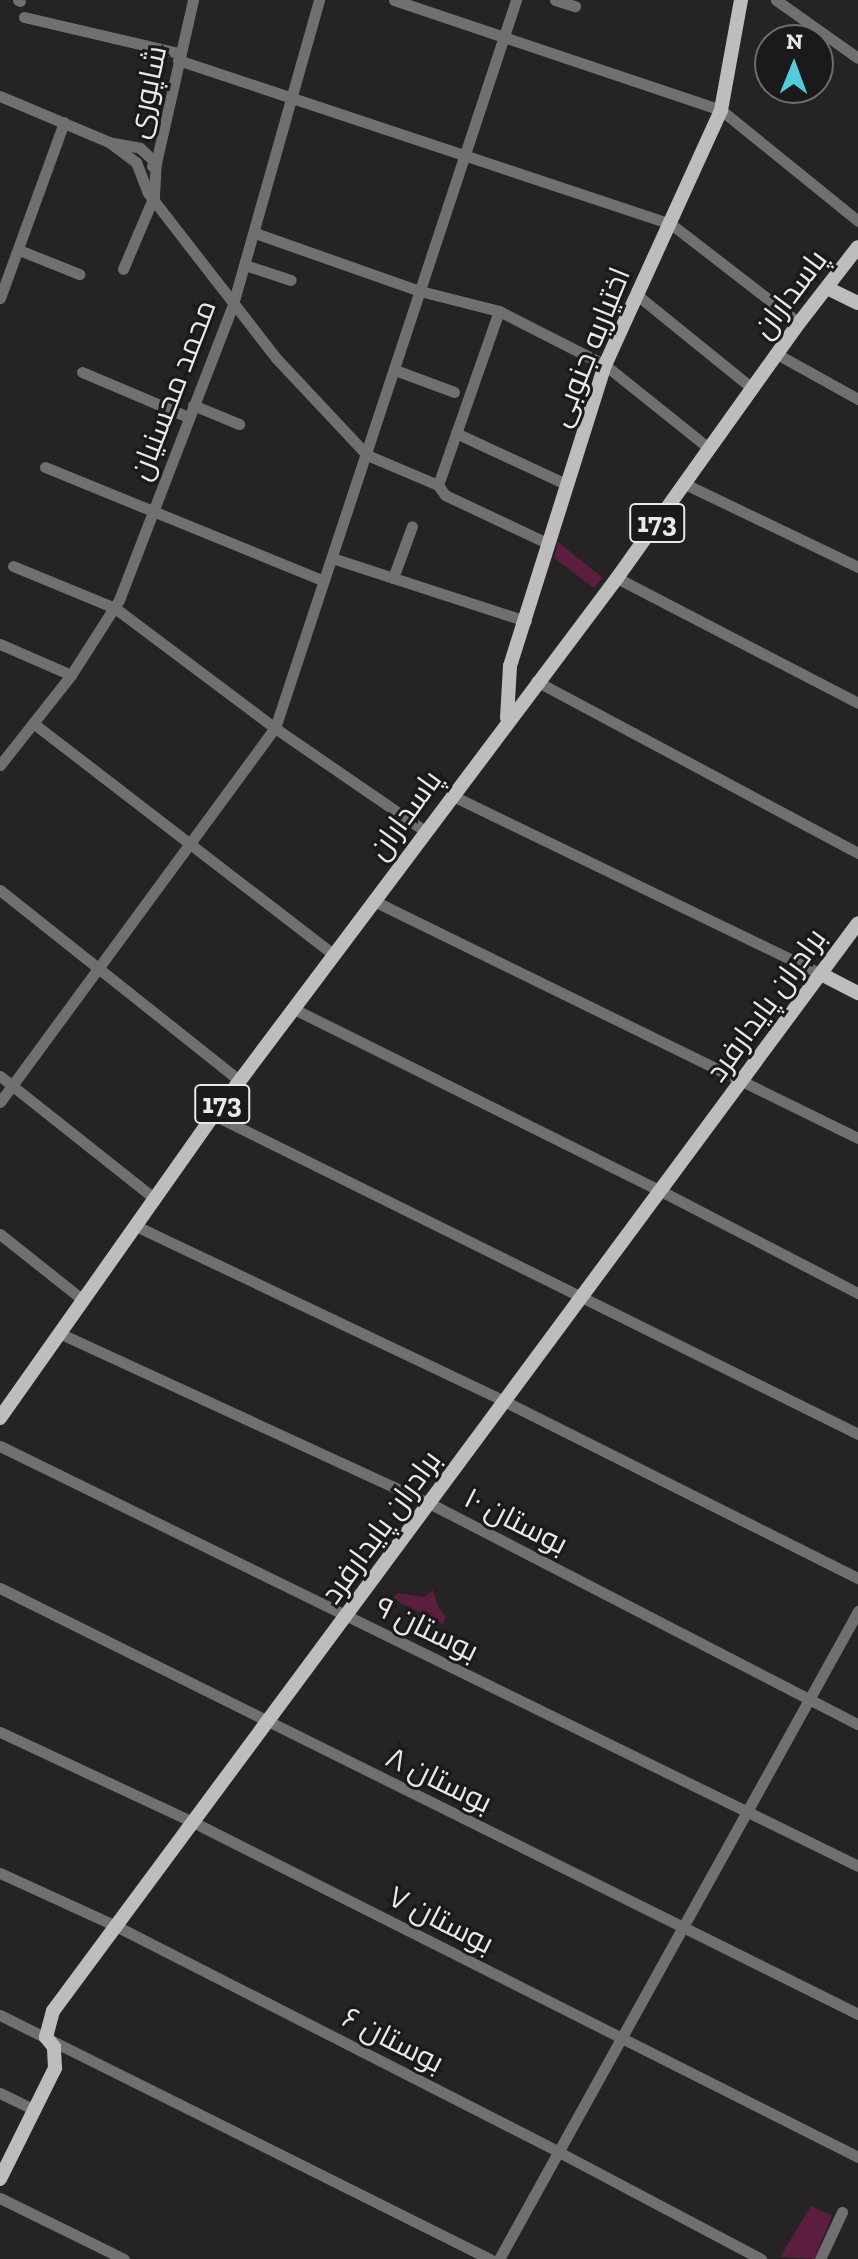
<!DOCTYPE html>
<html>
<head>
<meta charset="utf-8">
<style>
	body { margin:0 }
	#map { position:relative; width:858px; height:2259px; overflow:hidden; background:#252324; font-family:"Zilla Slab",Cairo,serif }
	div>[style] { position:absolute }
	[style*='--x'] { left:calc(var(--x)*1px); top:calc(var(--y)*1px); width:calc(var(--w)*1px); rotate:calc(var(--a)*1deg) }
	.green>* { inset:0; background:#5c1e3f }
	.minor>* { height:11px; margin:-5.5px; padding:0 5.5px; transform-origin:5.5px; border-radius:5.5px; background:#716f70 }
	.major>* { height:14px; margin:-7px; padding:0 7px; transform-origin:7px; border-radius:7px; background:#bfbcbe }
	span { translate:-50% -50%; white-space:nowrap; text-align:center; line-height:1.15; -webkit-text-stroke:6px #1c191a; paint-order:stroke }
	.shield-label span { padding:2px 6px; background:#1c191a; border:2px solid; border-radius:6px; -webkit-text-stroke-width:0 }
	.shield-label { font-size:28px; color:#eae8e9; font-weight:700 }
	.street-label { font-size:30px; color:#eae8e9 }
	.north { position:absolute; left:754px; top:24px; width:80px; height:80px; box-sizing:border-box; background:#1c191a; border:2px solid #6e6c6d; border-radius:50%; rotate:1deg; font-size:22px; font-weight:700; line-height:32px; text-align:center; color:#eae8e9 }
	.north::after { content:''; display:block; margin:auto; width:28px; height:36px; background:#53cbda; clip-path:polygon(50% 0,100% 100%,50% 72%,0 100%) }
</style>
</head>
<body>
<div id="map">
	<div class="green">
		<i style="clip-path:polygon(558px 542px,603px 578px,594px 588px,554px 558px)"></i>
		<i style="clip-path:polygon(433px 1590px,439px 1609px,446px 1616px,443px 1624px,393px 1599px,397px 1593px,424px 1597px)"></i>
		<i style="clip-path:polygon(811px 2206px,832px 2216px,814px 2259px,780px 2257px)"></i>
	</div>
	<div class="minor">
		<i style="--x:18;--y:0;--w:2;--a:27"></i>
		<i style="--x:394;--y:0;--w:345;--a:18.6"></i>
		<i style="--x:721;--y:110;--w:176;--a:39"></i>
		<i style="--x:555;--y:0;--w:21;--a:17"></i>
		<i style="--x:776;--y:0;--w:100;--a:35.3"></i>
		<i style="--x:24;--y:17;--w:159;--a:13.1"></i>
		<i style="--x:178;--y:60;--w:520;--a:18.4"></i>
		<i style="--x:671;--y:224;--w:162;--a:37.7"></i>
		<i style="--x:0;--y:96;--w:118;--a:22.9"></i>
		<i style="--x:109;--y:142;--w:34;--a:37"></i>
		<i style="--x:136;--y:162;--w:33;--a:69"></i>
		<i style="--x:148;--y:193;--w:209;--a:52.2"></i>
		<i style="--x:276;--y:358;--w:133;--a:46.8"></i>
		<i style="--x:367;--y:455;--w:77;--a:22.9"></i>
		<i style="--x:438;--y:485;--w:12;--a:55"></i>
		<i style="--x:445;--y:495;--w:113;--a:25.2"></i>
		<i style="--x:113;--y:143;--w:27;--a:10"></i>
		<i style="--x:140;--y:148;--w:22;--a:43"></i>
		<i style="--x:156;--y:163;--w:5;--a:143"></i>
		<i style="--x:255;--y:233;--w:175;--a:19.4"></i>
		<i style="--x:420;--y:291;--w:81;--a:14.2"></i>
		<i style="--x:499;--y:311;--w:119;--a:27"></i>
		<i style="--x:605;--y:365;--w:134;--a:38.7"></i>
		<i style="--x:19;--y:250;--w:65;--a:21.8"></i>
		<i style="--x:245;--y:265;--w:48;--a:18.1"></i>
		<i style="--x:123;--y:269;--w:79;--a:-67"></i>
		<i style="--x:154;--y:196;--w:33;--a:-87"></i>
		<i style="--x:156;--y:163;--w:167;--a:-77.2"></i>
		<i style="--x:637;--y:295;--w:148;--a:39"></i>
		<i style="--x:0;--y:298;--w:187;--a:-70"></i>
		<i style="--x:777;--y:354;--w:93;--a:29.1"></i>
		<i style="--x:395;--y:370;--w:63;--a:20.4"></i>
		<i style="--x:82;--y:372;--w:115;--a:23"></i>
		<i style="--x:193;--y:405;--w:50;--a:22.4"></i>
		<i style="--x:456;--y:433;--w:121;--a:24.9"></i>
		<i style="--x:45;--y:467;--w:301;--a:22.2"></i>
		<i style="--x:685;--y:484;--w:192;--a:25.6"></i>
		<i style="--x:438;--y:485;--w:184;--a:-70.7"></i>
		<i style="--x:332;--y:558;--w:204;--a:18"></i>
		<i style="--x:13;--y:566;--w:110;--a:22.4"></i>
		<i style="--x:115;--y:608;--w:200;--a:36.9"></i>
		<i style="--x:275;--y:728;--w:182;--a:34.5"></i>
		<i style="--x:393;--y:578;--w:55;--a:-69.9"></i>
		<i style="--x:617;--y:578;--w:271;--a:27.4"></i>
		<i style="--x:0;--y:644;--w:77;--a:23.6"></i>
		<i style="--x:536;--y:681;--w:365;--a:28.1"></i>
		<i style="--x:33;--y:723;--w:380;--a:37.6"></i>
		<i style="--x:0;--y:765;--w:115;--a:-51.7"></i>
		<i style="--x:71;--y:675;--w:89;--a:-57.4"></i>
		<i style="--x:119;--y:600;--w:317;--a:-68.9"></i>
		<i style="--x:233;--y:304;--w:316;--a:-74.2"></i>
		<i style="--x:451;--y:795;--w:411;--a:25.8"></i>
		<i style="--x:0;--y:890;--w:307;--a:38.5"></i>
		<i style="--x:374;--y:901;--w:539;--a:26.09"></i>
		<i style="--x:294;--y:1009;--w:410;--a:26.4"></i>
		<i style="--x:661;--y:1191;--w:222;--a:27.4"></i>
		<i style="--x:0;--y:1076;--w:198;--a:38.4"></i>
		<i style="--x:0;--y:1102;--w:464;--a:-53.7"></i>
		<i style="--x:275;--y:728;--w:767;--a:-71.68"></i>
		<i style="--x:214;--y:1115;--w:719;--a:26.35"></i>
		<i style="--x:136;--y:1226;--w:410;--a:25.4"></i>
		<i style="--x:506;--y:1402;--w:394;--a:26.6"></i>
		<i style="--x:0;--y:1234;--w:106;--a:38.5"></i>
		<i style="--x:59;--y:1333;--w:409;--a:24.7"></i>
		<i style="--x:431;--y:1504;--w:480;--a:27.3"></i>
		<i style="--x:0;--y:1446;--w:955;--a:26.08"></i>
		<i style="--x:0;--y:1588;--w:958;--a:26.4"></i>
		<i style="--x:0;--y:1732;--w:215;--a:25"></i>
		<i style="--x:195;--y:1823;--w:742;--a:26.74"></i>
		<i style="--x:0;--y:1873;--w:130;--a:24.6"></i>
		<i style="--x:118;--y:1927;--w:493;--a:27"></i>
		<i style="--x:557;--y:2151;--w:231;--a:27.9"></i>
		<i style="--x:0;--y:2015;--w:547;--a:26.47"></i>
		<i style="--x:0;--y:2093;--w:39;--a:26"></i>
		<i style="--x:0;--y:2198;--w:138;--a:26.2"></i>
		<i style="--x:499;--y:2259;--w:741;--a:-61.01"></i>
		<i style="--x:820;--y:2259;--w:52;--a:-64.9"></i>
	</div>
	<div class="major">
		<i style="--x:827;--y:288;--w:34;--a:26"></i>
		<i style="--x:507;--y:718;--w:52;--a:-86.7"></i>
		<i style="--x:510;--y:666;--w:316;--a:-72.5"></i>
		<i style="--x:605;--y:365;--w:280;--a:-65.5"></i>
		<i style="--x:721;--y:110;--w:112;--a:-79.7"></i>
		<i style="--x:821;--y:974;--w:42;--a:27.2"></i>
		<i style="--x:0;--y:1418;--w:371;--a:-54.8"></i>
		<i style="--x:214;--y:1115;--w:671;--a:-53.11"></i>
		<i style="--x:617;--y:578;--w:313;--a:-54.5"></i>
		<i style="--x:799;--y:323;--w:96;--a:-52.2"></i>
		<i style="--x:0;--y:2179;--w:124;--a:-63.6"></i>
		<i style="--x:55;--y:2068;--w:21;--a:-93"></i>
		<i style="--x:54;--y:2047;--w:13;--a:-129"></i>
		<i style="--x:46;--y:2037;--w:27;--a:-75"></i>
		<i style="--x:53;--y:2011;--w:1353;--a:-53.5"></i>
	</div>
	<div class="shield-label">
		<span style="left:657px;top:523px">173</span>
		<span style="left:222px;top:1104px">173</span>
	</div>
	<div class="street-label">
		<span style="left:147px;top:92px;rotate:-78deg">شاپوری</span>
		<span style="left:790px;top:294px;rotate:-53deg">پاسداران</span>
		<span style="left:590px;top:347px;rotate:-68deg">اختیاریه جنوبی</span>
		<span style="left:173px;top:390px;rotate:-69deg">محمد محسنیان</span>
		<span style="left:405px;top:815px;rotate:-54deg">پاسداران</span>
		<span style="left:766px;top:1005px;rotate:-54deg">برادران پایدارفرد</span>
		<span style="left:516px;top:1521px;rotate:27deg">بوستان ۱۰</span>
		<span style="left:381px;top:1527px;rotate:-54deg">برادران پایدارفرد</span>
		<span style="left:427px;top:1629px;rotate:26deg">بوستان ۹</span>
		<span style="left:439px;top:1780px;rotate:26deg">بوستان ۸</span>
		<span style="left:441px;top:1920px;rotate:27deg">بوستان ۷</span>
		<span style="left:393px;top:2040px;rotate:27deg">بوستان ۶</span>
	</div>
	<div class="north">N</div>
</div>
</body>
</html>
